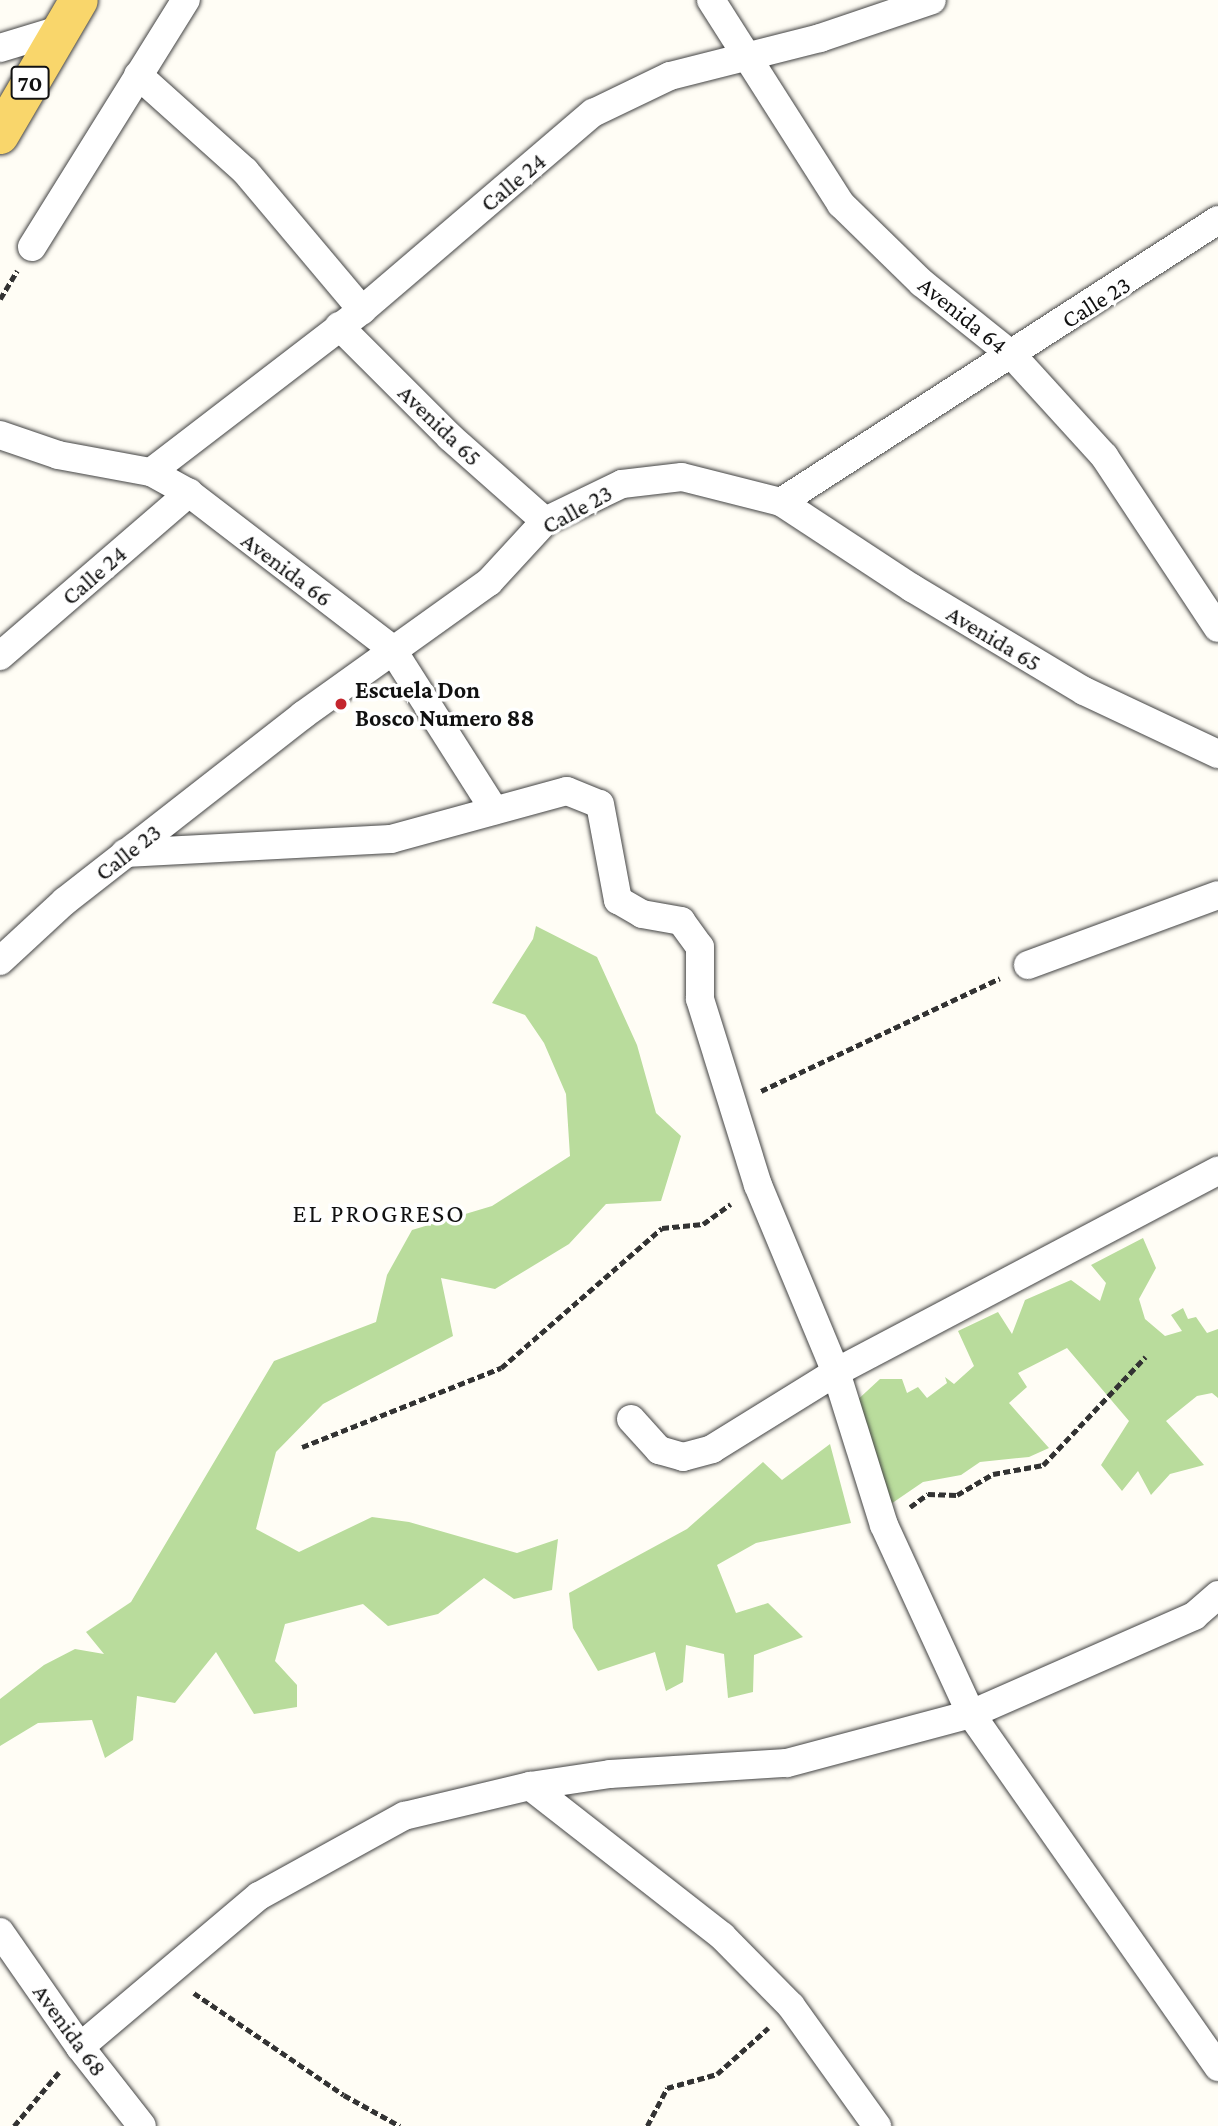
<!DOCTYPE html>
<html>
<head>
<meta charset="utf-8">
<style>
	body { margin:0 }
	#map { position:relative; width:1218px; height:2126px; overflow:hidden; background:#fffdf5; font-family:"Crimson Pro",serif }
	div>[style] { position:absolute }
	[style*='--x'] { left:calc(var(--x)*1px); top:calc(var(--y)*1px); width:calc(var(--w)*1px); rotate:calc(var(--a)*1deg) }
	.forest>* { inset:0; background:#b9dc9c }
	.path>* { height:4.5px; margin-top:-2.25px; transform-origin:0; background:repeating-linear-gradient(90deg,#333 0 7px,transparent 0 10.5px) }
	.roads { filter:drop-shadow(0 0 2px #444) drop-shadow(0 0 2px #444) }
	.minor>* { height:28px; margin:-14px; padding:0 14px; transform-origin:14px; border-radius:14px; background:#fff }
	.primary>* { height:38px; margin:-19px; padding:0 19px; transform-origin:19px; border-radius:19px; background:#f9d66b }
	.dots>* { width:19px; height:19px; translate:-50% -50%; box-sizing:border-box; border:4px solid #fff; border-radius:50% }
	span { translate:-50% -50%; white-space:nowrap; text-align:center; line-height:1.15; -webkit-text-stroke:7px #fff; paint-order:stroke }
	.shield-label span { padding:2px 5px; background:#fff; border:2px solid; border-radius:5px; -webkit-text-stroke-width:0 }
	.shield-label { font-size:23px; color:#111; font-weight:700 }
	.street-label { font-size:24px; color:#111 }
	.poi-label { font-size:24px; color:#111; font-weight:700 }
	.left { translate:0 -50%; text-align:left }
	.neighbourhood-label { font-size:26px; color:#111; letter-spacing:2px }
</style>
</head>
<body>
<div id="map">
	<div class="forest">
		<i style="clip-path:polygon(536px 926px,597px 957px,637px 1045px,656px 1113px,681px 1136px,661px 1201px,606px 1204px,569px 1244px,495px 1289px,441px 1278px,453px 1336px,323px 1404px,276px 1452px,256px 1529px,299px 1552px,372px 1517px,409px 1522px,517px 1553px,558px 1539px,552px 1590px,514px 1599px,484px 1578px,438px 1614px,388px 1626px,363px 1604px,285px 1624px,275px 1661px,297px 1685px,297px 1707px,254px 1714px,216px 1652px,175px 1703px,137px 1696px,133px 1740px,105px 1758px,92px 1720px,38px 1723px,0 1746px,0 1699px,44px 1665px,75px 1649px,104px 1654px,86px 1632px,131px 1602px,274px 1361px,376px 1322px,387px 1275px,412px 1230px,492px 1206px,570px 1156px,566px 1094px,544px 1043px,525px 1015px,492px 1003px,533px 939px)"></i>
		<i style="clip-path:polygon(1143px 1238px,1156px 1268px,1139px 1299px,1145px 1319px,1165px 1336px,1182px 1331px,1171px 1315px,1183px 1308px,1188px 1319px,1196px 1317px,1207px 1333px,1218px 1329px,1218px 1398px,1212px 1393px,1197px 1396px,1166px 1421px,1204px 1465px,1170px 1474px,1151px 1495px,1138px 1471px,1122px 1491px,1101px 1465px,1129px 1421px,1067px 1348px,1018px 1373px,1027px 1387px,1009px 1403px,1049px 1448px,1029px 1457px,980px 1462px,961px 1475px,923px 1482px,885px 1508px,853px 1404px,880px 1379px,902px 1379px,907px 1393px,918px 1387px,927px 1398px,947px 1383px,945px 1377px,954px 1384px,974px 1366px,958px 1331px,998px 1312px,1012px 1334px,1025px 1300px,1071px 1280px,1100px 1301px,1106px 1283px,1091px 1265px)"></i>
		<i style="clip-path:polygon(830px 1444px,851px 1523px,756px 1543px,717px 1565px,736px 1613px,768px 1603px,803px 1637px,754px 1655px,753px 1692px,728px 1698px,724px 1654px,686px 1645px,683px 1682px,666px 1691px,655px 1652px,598px 1671px,573px 1628px,569px 1593px,687px 1529px,763px 1462px,782px 1480px)"></i>
	</div>
	<div class="path">
		<i style="--x:0;--y:299;--w:33;--a:-59"></i>
		<i style="--x:761;--y:1091;--w:264;--a:-25.3"></i>
		<i style="--x:302;--y:1447;--w:214;--a:-21.7"></i>
		<i style="--x:501;--y:1368;--w:213;--a:-41"></i>
		<i style="--x:662;--y:1228;--w:41;--a:-5.6"></i>
		<i style="--x:703;--y:1224;--w:34;--a:-36"></i>
		<i style="--x:910;--y:1507;--w:22;--a:-36"></i>
		<i style="--x:928;--y:1494;--w:29;--a:2"></i>
		<i style="--x:957;--y:1495;--w:42;--a:-30.3"></i>
		<i style="--x:993;--y:1474;--w:51;--a:-10.2"></i>
		<i style="--x:1043;--y:1465;--w:149;--a:-46.6"></i>
		<i style="--x:194;--y:1993;--w:181;--a:34.2"></i>
		<i style="--x:344;--y:2095;--w:64;--a:29"></i>
		<i style="--x:14;--y:2126;--w:70;--a:-50.2"></i>
		<i style="--x:647;--y:2126;--w:43;--a:-62.2"></i>
		<i style="--x:667;--y:2088;--w:52;--a:-15.6"></i>
		<i style="--x:717;--y:2074;--w:69;--a:-42"></i>
	</div>
	<div class="roads">
		<div class="minor">
			<i style="--x:711;--y:0;--w:242;--a:57.5"></i>
			<i style="--x:841;--y:204;--w:113;--a:44.3"></i>
			<i style="--x:922;--y:283;--w:115;--a:38.7"></i>
			<i style="--x:1012;--y:355;--w:137;--a:47.7"></i>
			<i style="--x:1104;--y:456;--w:206;--a:56.5"></i>
			<i style="--x:0;--y:48;--w:62;--a:-17"></i>
			<i style="--x:138;--y:75;--w:144;--a:41.9"></i>
			<i style="--x:245;--y:171;--w:182;--a:49.9"></i>
			<i style="--x:32;--y:247;--w:291;--a:-58.1"></i>
			<i style="--x:339;--y:326;--w:157;--a:45"></i>
			<i style="--x:450;--y:437;--w:127;--a:41.5"></i>
			<i style="--x:0;--y:435;--w:61;--a:19"></i>
			<i style="--x:58;--y:455;--w:95;--a:10.4"></i>
			<i style="--x:151;--y:472;--w:43;--a:28.9"></i>
			<i style="--x:189;--y:493;--w:256;--a:37.5"></i>
			<i style="--x:392;--y:649;--w:191;--a:57.6"></i>
			<i style="--x:151;--y:472;--w:266;--a:-37.5"></i>
			<i style="--x:362;--y:310;--w:304;--a:-40.5"></i>
			<i style="--x:593;--y:113;--w:85;--a:-25.7"></i>
			<i style="--x:670;--y:76;--w:155;--a:-14.2"></i>
			<i style="--x:820;--y:38;--w:118;--a:-18.7"></i>
			<i style="--x:781;--y:502;--w:157;--a:33.3"></i>
			<i style="--x:912;--y:588;--w:200;--a:30.9"></i>
			<i style="--x:1084;--y:691;--w:148;--a:25.2"></i>
			<i style="--x:0;--y:656;--w:250;--a:-40.8"></i>
			<i style="--x:125;--y:853;--w:266;--a:-3"></i>
			<i style="--x:391;--y:839;--w:182;--a:-15.3"></i>
			<i style="--x:567;--y:791;--w:35;--a:22"></i>
			<i style="--x:600;--y:804;--w:98;--a:79.4"></i>
			<i style="--x:618;--y:900;--w:28;--a:30"></i>
			<i style="--x:642;--y:914;--w:40;--a:10"></i>
			<i style="--x:681;--y:921;--w:32;--a:54"></i>
			<i style="--x:700;--y:947;--w:52;--a:90"></i>
			<i style="--x:700;--y:999;--w:195;--a:72.7"></i>
			<i style="--x:758;--y:1185;--w:203;--a:67.4"></i>
			<i style="--x:836;--y:1372;--w:160;--a:72.6"></i>
			<i style="--x:884;--y:1525;--w:208;--a:65.3"></i>
			<i style="--x:971;--y:1714;--w:431;--a:55"></i>
			<i style="--x:0;--y:961;--w:88;--a:-42.7"></i>
			<i style="--x:65;--y:901;--w:302;--a:-38"></i>
			<i style="--x:303;--y:715;--w:229;--a:-35.6"></i>
			<i style="--x:489;--y:582;--w:83;--a:-47.4"></i>
			<i style="--x:545;--y:521;--w:85;--a:-25.7"></i>
			<i style="--x:622;--y:484;--w:60;--a:-6.7"></i>
			<i style="--x:682;--y:477;--w:102;--a:14.2"></i>
			<i style="--x:781;--y:502;--w:520;--a:-32.83"></i>
			<i style="--x:1028;--y:965;--w:202;--a:-20.2"></i>
			<i style="--x:631;--y:1419;--w:42;--a:47.9"></i>
			<i style="--x:659;--y:1450;--w:25;--a:16"></i>
			<i style="--x:683;--y:1457;--w:30;--a:-15"></i>
			<i style="--x:712;--y:1449;--w:146;--a:-31.8"></i>
			<i style="--x:836;--y:1372;--w:432;--a:-27.8"></i>
			<i style="--x:530;--y:1786;--w:244;--a:38"></i>
			<i style="--x:722;--y:1936;--w:98;--a:45.4"></i>
			<i style="--x:791;--y:2006;--w:148;--a:54.4"></i>
			<i style="--x:0;--y:1932;--w:140;--a:55.2"></i>
			<i style="--x:80;--y:2047;--w:100;--a:51.9"></i>
			<i style="--x:80;--y:2047;--w:234;--a:-40.2"></i>
			<i style="--x:259;--y:1896;--w:166;--a:-28.9"></i>
			<i style="--x:404;--y:1816;--w:130;--a:-13.4"></i>
			<i style="--x:530;--y:1786;--w:81;--a:-8.5"></i>
			<i style="--x:610;--y:1774;--w:177;--a:-3.6"></i>
			<i style="--x:787;--y:1763;--w:190;--a:-14.9"></i>
			<i style="--x:971;--y:1714;--w:244;--a:-23.7"></i>
			<i style="--x:1194;--y:1616;--w:32;--a:-41"></i>
		</div>
		<div class="primary">
			<i style="--x:0;--y:135;--w:156;--a:-59.7"></i>
		</div>
	</div>
	<div class="dots">
		<i style="left:341px;top:704px;background:#c4262e"></i>
	</div>
	<div class="shield-label">
		<span style="left:30px;top:83px">70</span>
	</div>
	<div class="street-label">
		<span style="left:513px;top:182px;rotate:-40deg">Calle 24</span>
		<span style="left:1096px;top:302px;rotate:-32deg">Calle 23</span>
		<span style="left:963px;top:315px;rotate:39deg">Avenida 64</span>
		<span style="left:440px;top:425px;rotate:44deg">Avenida 65</span>
		<span style="left:577px;top:509px;rotate:-29deg">Calle 23</span>
		<span style="left:287px;top:569px;rotate:37deg">Avenida 66</span>
		<span style="left:94px;top:575px;rotate:-41deg">Calle 24</span>
		<span style="left:994px;top:638px;rotate:31deg">Avenida 65</span>
		<span style="left:128px;top:852px;rotate:-38deg">Calle 23</span>
		<span style="left:70px;top:2030px;rotate:54deg">Avenida 68</span>
	</div>
	<div class="poi-label">
		<span class="left" style="left:355px;top:704px">Escuela Don<br>Bosco Numero 88</span>
	</div>
	<div class="neighbourhood-label">
		<span style="left:379px;top:1214px">EL PROGRESO</span>
	</div>
</div>
</body>
</html>
